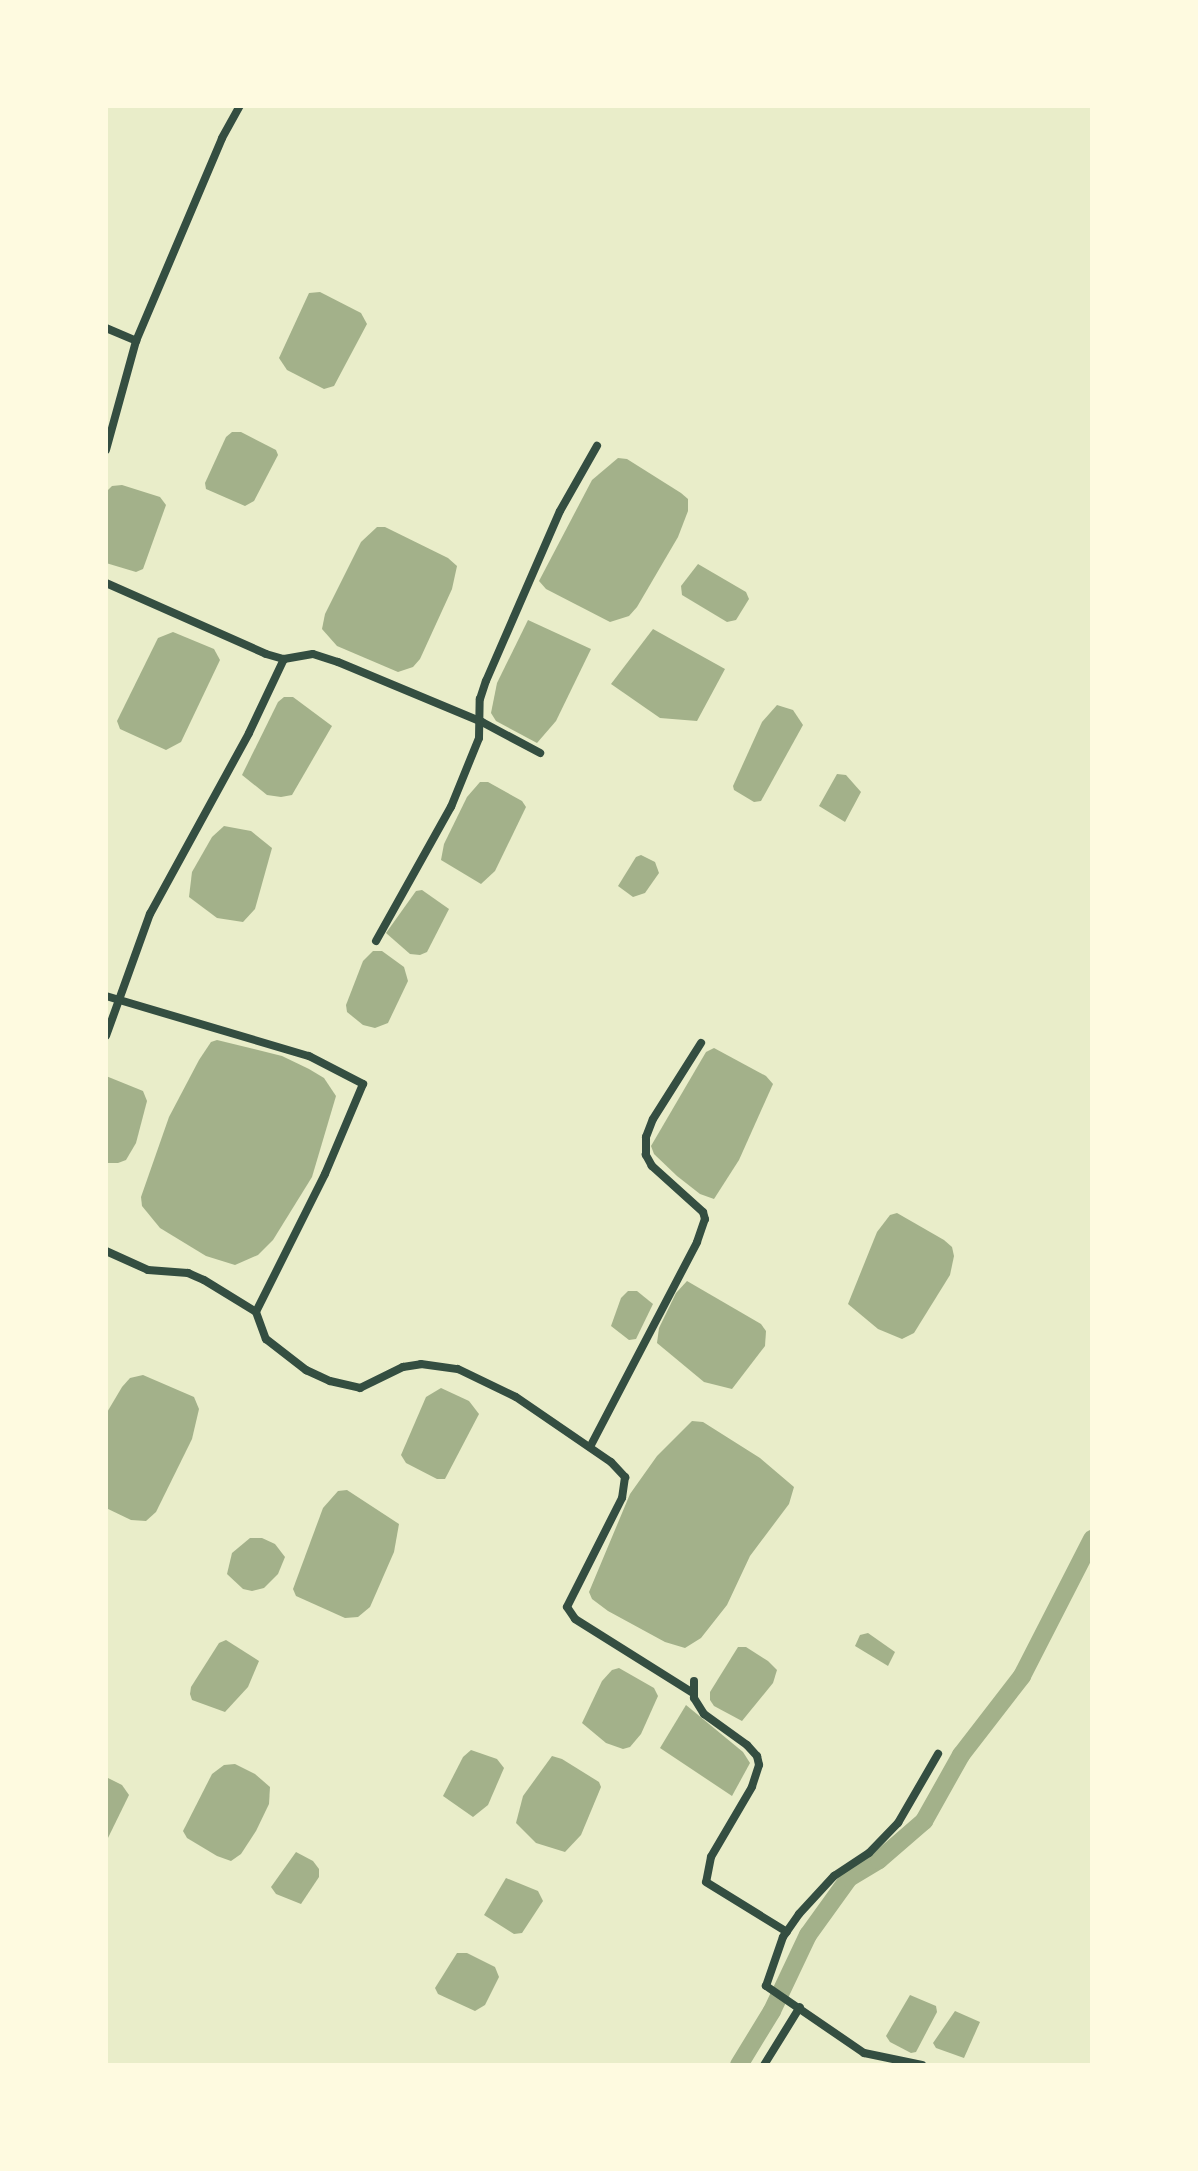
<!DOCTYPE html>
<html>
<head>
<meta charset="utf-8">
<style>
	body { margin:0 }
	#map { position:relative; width:1198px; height:2171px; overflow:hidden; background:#e9edc9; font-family:Commissioner,sans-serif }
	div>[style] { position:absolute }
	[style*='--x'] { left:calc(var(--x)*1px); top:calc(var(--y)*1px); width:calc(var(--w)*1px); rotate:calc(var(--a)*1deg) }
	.water>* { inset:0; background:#a3b18a }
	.canal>* { height:18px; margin:-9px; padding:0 9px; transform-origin:9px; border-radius:9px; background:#a3b18a }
	.minor>* { height:8px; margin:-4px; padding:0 4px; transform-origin:4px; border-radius:4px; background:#344e41 }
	span { translate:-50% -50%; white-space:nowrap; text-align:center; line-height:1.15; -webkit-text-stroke:6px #fefae0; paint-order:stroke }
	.frame { position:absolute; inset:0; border:108px solid #fefae0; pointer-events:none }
</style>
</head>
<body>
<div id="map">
	<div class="water">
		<i style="clip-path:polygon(320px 292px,361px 313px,367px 324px,334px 386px,324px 389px,287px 370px,279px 358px,309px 293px)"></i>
		<i style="clip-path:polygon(232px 432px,241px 432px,276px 450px,278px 455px,254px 501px,245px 506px,206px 489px,205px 483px,226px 437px)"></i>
		<i style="clip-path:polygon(618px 458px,627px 459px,681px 493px,688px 499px,688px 511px,678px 537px,637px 607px,629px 616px,610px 622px,546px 589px,539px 581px,592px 480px)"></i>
		<i style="clip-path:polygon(122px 485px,160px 497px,166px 505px,143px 569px,136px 572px,106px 563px,106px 492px,112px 486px)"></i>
		<i style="clip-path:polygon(377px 527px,385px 527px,448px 558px,457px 566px,452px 589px,420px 659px,413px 667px,398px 672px,337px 646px,322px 629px,325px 614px,361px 542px)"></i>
		<i style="clip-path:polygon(698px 564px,746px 592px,749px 599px,736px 620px,727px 622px,682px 595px,681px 586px)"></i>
		<i style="clip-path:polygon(528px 620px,591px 649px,556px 721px,537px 743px,496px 721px,491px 713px,497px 683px)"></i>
		<i style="clip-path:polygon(653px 629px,725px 669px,697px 721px,660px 718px,611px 684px)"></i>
		<i style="clip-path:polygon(173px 632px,214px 649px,220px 660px,181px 742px,166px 750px,120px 729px,117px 721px,158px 638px)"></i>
		<i style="clip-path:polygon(284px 697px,293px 697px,332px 726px,292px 795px,281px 797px,267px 795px,242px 775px,278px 702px)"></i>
		<i style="clip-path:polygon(777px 705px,793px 710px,803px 725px,761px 801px,754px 802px,734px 790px,733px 786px,762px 722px)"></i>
		<i style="clip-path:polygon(837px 774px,846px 775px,861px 792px,845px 822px,819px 806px)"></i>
		<i style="clip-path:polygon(480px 782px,488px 782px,522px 801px,526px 807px,495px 871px,481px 884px,441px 860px,444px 844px,467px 797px)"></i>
		<i style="clip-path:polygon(224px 826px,251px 831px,272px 848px,255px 909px,243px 922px,217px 918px,189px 897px,192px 872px,212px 837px)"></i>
		<i style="clip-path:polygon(641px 855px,655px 862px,659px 873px,645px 893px,633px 897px,618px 886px,636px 857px)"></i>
		<i style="clip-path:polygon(422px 890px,449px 909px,427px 952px,420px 955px,410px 954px,386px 933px,416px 891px)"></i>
		<i style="clip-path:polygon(373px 951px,382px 951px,404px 967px,408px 981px,388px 1023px,375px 1028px,363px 1025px,347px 1012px,346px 1005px,363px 961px)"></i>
		<i style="clip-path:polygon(217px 1040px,282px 1056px,309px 1069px,324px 1078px,336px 1096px,312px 1177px,273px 1240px,258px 1255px,235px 1265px,206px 1256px,160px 1228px,142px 1206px,141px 1197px,169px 1117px,199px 1060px,211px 1042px)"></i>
		<i style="clip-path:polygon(714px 1048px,766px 1076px,773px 1084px,739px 1160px,714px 1199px,700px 1194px,677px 1176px,654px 1154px,651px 1146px,706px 1052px)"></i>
		<i style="clip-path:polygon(106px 1076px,143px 1091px,147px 1101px,136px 1143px,126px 1160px,118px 1163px,106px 1163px)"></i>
		<i style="clip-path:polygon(897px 1213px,944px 1240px,952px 1247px,954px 1256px,950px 1275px,914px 1333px,902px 1339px,878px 1329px,848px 1304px,877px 1232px,890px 1215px)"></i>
		<i style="clip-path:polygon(687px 1281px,761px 1324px,766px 1331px,765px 1346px,732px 1389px,704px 1382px,657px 1343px,659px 1328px,676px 1293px)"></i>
		<i style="clip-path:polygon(628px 1291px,637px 1291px,653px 1304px,636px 1339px,629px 1340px,611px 1326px,621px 1298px)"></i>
		<i style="clip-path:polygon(143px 1375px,194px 1397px,199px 1409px,192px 1439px,156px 1512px,146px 1521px,131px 1520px,106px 1508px,106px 1414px,122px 1387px,130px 1378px)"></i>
		<i style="clip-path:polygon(441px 1388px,469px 1401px,479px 1414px,445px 1479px,437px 1479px,406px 1463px,401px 1455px,426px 1397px)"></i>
		<i style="clip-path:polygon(692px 1421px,703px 1422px,760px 1458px,794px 1487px,789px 1504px,750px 1556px,727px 1605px,701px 1638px,685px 1648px,665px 1642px,608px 1611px,592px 1599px,589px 1592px,630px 1494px,657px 1456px)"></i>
		<i style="clip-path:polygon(347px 1490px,399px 1524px,394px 1552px,370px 1607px,358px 1617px,345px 1618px,296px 1596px,293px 1589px,323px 1508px,338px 1491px)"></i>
		<i style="clip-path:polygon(250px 1538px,262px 1538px,275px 1544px,285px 1557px,278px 1574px,264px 1588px,252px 1591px,243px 1589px,227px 1574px,232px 1553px)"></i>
		<i style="clip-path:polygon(868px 1633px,895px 1652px,888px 1666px,855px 1646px,860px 1635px)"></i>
		<i style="clip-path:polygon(226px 1640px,259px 1661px,248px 1687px,225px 1712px,192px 1700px,190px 1694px,191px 1687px,219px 1643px)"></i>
		<i style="clip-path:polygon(738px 1647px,746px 1647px,768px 1661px,777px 1670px,773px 1683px,742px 1721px,714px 1706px,710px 1700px,710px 1692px)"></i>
		<i style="clip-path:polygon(619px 1668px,654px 1688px,658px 1696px,641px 1734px,630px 1747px,623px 1749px,606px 1743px,582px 1723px,602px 1681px,612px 1670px)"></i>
		<i style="clip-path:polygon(686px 1705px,743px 1752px,750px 1763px,732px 1796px,660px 1748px)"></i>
		<i style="clip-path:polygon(471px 1750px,497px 1759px,504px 1768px,488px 1805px,473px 1817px,443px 1796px,463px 1757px)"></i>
		<i style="clip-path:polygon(552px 1756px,562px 1759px,599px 1782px,601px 1787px,581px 1835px,565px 1852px,536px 1843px,516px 1823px,523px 1796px)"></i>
		<i style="clip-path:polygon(235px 1764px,255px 1774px,270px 1787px,269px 1804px,256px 1831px,241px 1854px,231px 1861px,217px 1856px,187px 1838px,183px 1831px,212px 1774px,224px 1765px)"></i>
		<i style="clip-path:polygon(106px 1777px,122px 1785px,129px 1795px,106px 1842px)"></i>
		<i style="clip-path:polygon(296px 1852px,313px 1861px,319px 1869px,319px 1877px,301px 1904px,276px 1894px,271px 1887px)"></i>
		<i style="clip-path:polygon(506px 1878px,538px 1891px,543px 1901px,522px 1933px,514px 1934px,484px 1915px)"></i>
		<i style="clip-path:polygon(457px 1953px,467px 1953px,495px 1967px,499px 1977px,485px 2005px,475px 2011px,438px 1994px,435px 1988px)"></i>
		<i style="clip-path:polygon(910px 1995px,936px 2006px,937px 2012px,916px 2052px,911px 2053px,890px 2042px,886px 2036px)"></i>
		<i style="clip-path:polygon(955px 2011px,980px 2022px,964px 2058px,936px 2048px,933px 2043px)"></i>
	</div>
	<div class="canal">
		<i style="--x:739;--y:2065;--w:63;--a:-58.6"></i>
		<i style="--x:772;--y:2011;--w:84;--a:-64.7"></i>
		<i style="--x:808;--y:1935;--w:70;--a:-54.3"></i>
		<i style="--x:849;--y:1878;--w:35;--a:-31"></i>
		<i style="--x:879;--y:1860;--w:60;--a:-40.9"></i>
		<i style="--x:924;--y:1821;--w:76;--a:-60.7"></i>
		<i style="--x:961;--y:1755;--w:100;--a:-52.3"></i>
		<i style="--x:1022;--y:1676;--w:154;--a:-62.9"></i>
	</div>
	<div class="minor">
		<i style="--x:106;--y:328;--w:33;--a:23"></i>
		<i style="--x:106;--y:450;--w:113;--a:-74.6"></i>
		<i style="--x:136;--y:341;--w:220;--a:-67"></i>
		<i style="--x:222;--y:138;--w:37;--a:-61"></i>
		<i style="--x:106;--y:583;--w:175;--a:23.9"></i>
		<i style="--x:266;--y:654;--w:19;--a:16"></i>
		<i style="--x:284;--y:659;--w:29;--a:-10"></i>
		<i style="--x:313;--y:654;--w:26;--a:18"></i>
		<i style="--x:338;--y:662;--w:156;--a:22.6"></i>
		<i style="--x:482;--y:722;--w:66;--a:28.1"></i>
		<i style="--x:376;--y:941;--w:154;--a:-60.8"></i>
		<i style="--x:451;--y:807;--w:74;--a:-67.9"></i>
		<i style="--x:479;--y:738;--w:39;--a:-89"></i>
		<i style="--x:480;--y:699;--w:19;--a:-72"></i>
		<i style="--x:486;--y:681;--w:185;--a:-66.5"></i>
		<i style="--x:560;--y:511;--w:75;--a:-60.4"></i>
		<i style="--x:106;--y:996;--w:212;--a:16.5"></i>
		<i style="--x:309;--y:1056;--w:61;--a:27.4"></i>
		<i style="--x:363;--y:1084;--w:98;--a:112.9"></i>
		<i style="--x:325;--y:1174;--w:154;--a:116.6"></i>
		<i style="--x:106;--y:1036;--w:130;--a:-70.2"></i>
		<i style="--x:150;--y:914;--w:206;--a:-61.3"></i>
		<i style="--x:249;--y:733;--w:82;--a:-64.7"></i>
		<i style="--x:106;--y:1251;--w:46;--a:24.3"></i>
		<i style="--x:148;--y:1270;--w:40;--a:4.3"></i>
		<i style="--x:188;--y:1273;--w:17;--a:24"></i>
		<i style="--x:204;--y:1280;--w:61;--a:31.6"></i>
		<i style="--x:256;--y:1312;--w:29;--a:70"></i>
		<i style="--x:266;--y:1339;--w:51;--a:37.8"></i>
		<i style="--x:306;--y:1370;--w:26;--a:25"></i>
		<i style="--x:330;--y:1381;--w:31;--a:13"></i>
		<i style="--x:360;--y:1388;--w:48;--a:-26"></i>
		<i style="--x:403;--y:1367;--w:18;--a:-9"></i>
		<i style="--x:421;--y:1364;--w:37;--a:8"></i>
		<i style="--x:458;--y:1369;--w:64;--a:25.8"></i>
		<i style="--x:516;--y:1397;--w:115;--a:34.4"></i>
		<i style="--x:611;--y:1462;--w:21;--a:47"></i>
		<i style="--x:625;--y:1477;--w:21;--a:98"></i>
		<i style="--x:622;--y:1498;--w:122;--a:116.8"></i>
		<i style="--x:567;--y:1607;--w:14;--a:56"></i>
		<i style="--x:575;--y:1619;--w:139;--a:32.1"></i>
		<i style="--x:590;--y:1447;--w:231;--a:-62.4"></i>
		<i style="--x:697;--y:1242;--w:24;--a:-71"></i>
		<i style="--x:705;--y:1219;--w:7;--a:-106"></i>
		<i style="--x:703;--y:1212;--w:69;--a:-138"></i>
		<i style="--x:652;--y:1166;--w:13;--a:-119"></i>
		<i style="--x:646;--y:1155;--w:18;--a:-90"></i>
		<i style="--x:646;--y:1137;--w:19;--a:-69"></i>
		<i style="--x:653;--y:1119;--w:90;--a:-57.7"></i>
		<i style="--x:694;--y:1681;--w:17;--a:90"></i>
		<i style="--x:694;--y:1698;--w:19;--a:58"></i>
		<i style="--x:704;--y:1714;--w:53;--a:35.8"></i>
		<i style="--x:747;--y:1745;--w:15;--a:48"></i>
		<i style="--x:757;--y:1756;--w:9;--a:77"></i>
		<i style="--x:759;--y:1765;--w:23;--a:108"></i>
		<i style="--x:752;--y:1787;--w:81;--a:120.4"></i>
		<i style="--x:711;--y:1857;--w:25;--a:101"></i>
		<i style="--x:706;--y:1882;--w:95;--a:31.7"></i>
		<i style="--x:764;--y:2065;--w:68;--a:-58.2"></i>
		<i style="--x:922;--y:2065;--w:59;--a:-168.3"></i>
		<i style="--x:864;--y:2053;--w:119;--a:-145.6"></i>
		<i style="--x:766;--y:1986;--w:52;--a:-70.9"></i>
		<i style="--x:783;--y:1937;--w:28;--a:-55"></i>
		<i style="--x:799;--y:1914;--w:52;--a:-47.4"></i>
		<i style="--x:834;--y:1876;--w:42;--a:-33.3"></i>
		<i style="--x:869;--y:1853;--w:42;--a:-46"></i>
		<i style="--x:898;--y:1823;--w:80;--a:-59.9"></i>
	</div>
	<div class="frame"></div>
</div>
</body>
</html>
